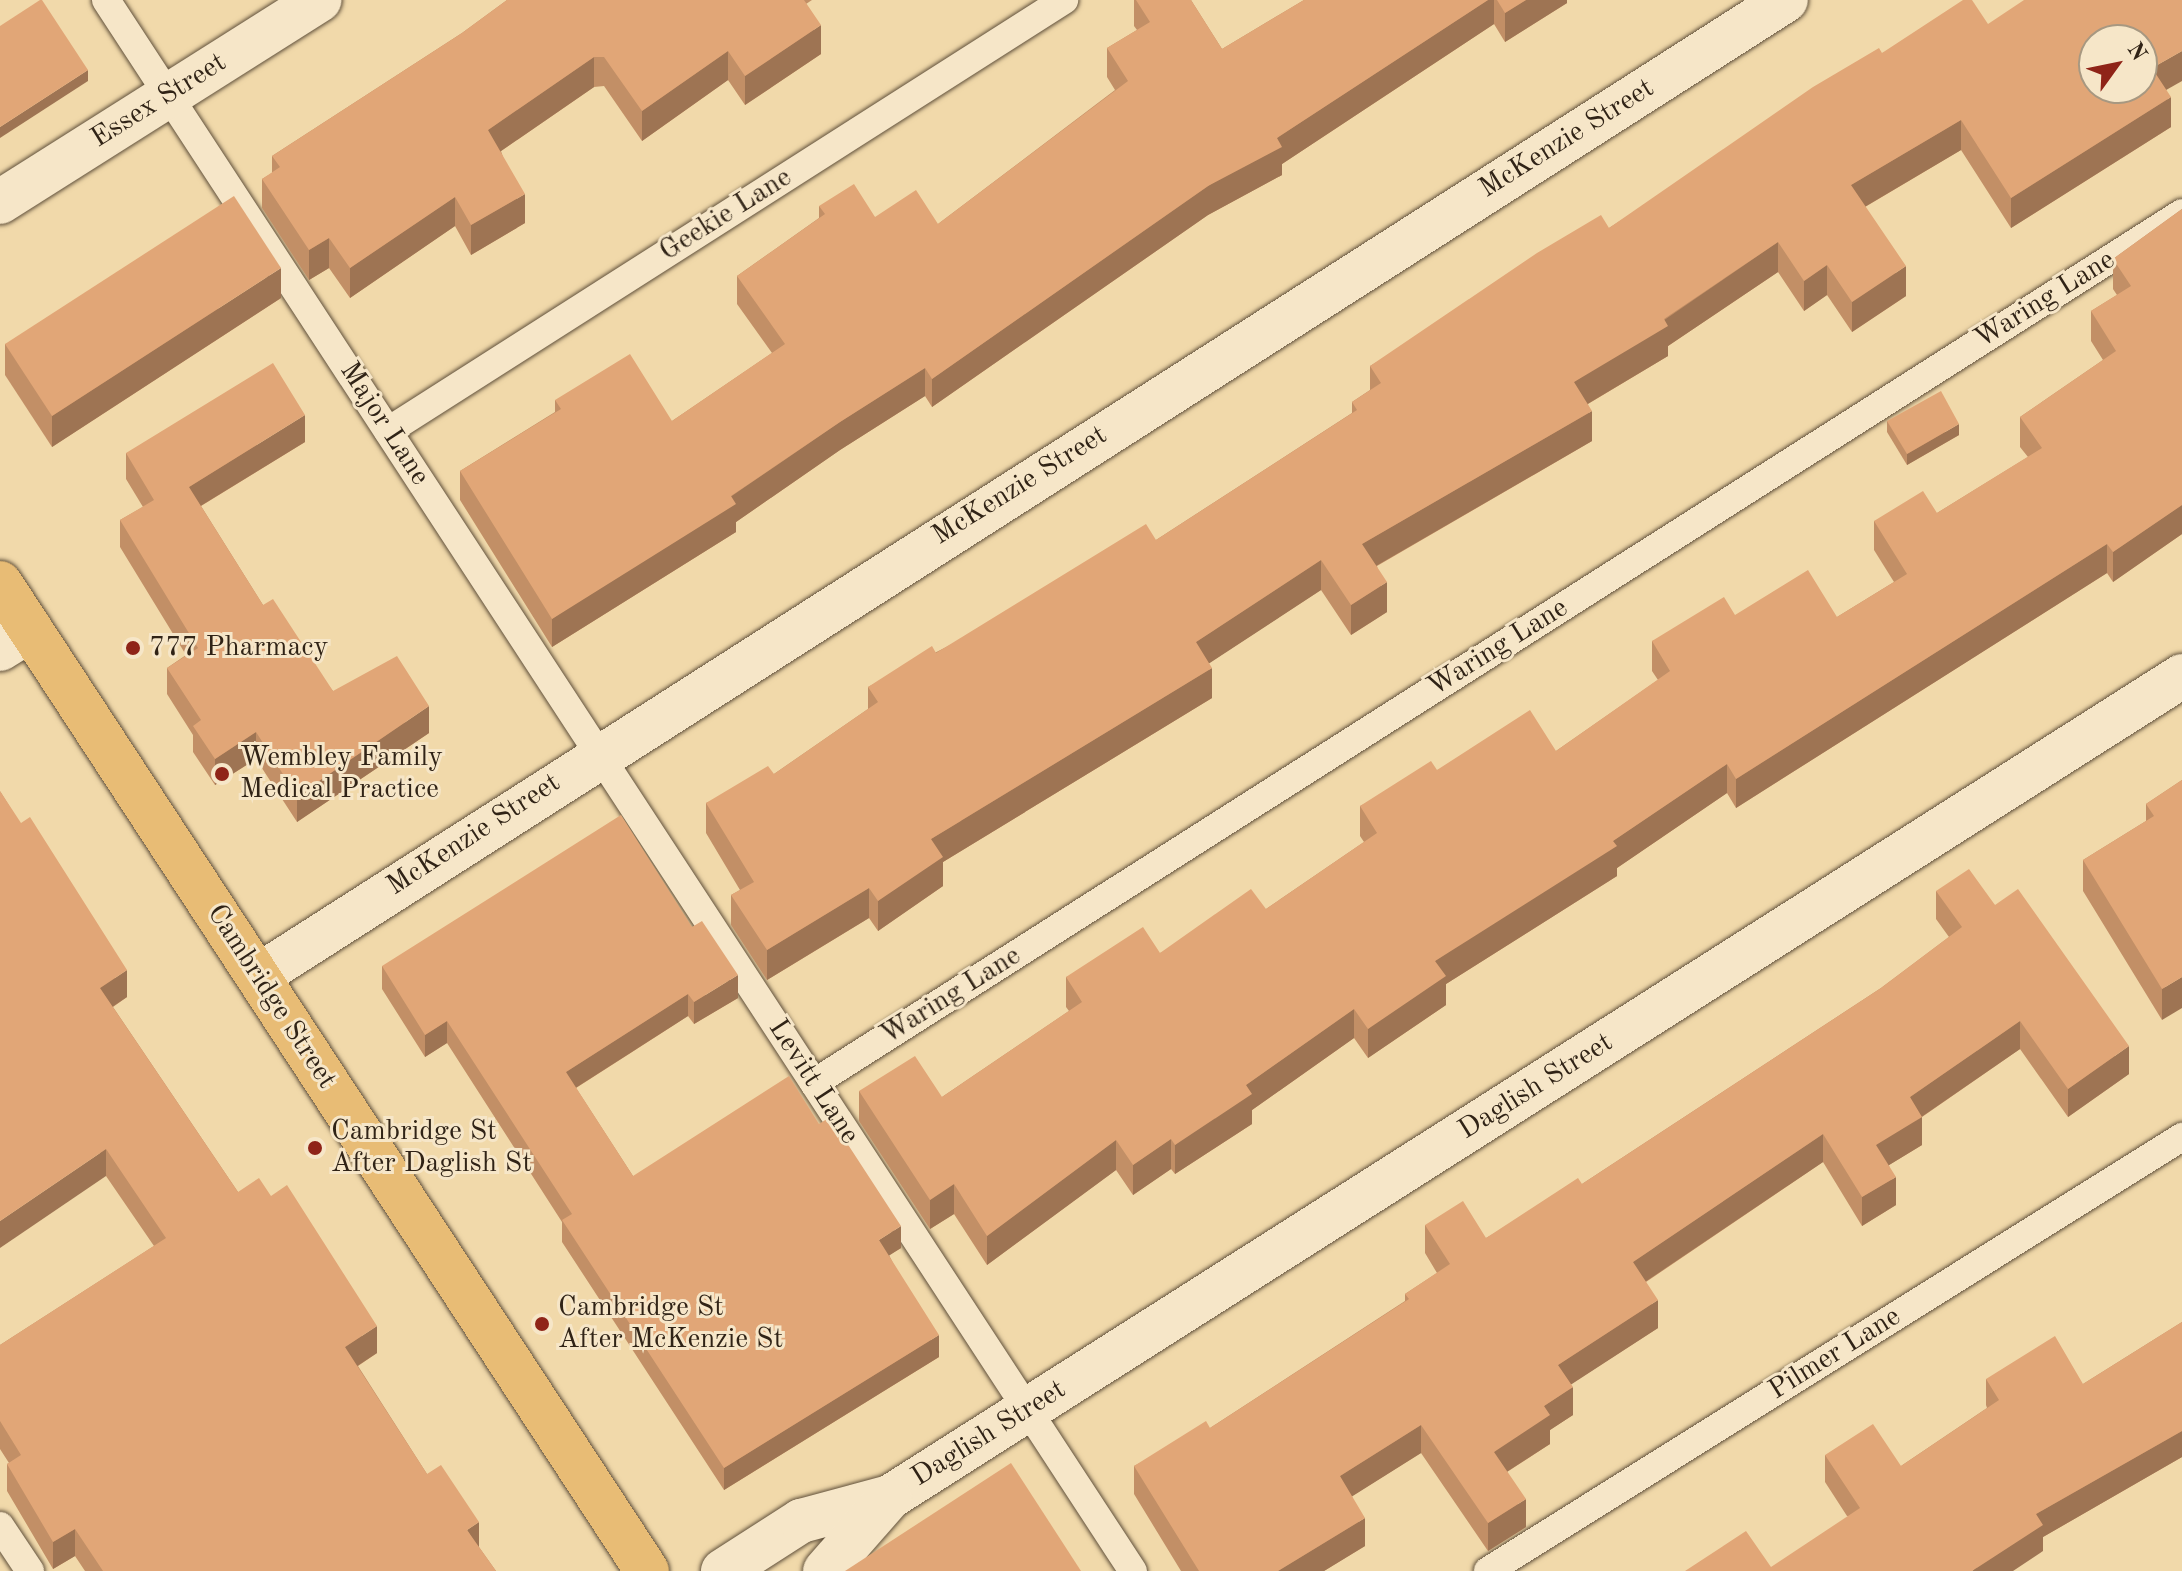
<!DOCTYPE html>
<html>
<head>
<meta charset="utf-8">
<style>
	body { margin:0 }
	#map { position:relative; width:2182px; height:1571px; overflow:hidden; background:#f1d9aa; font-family:"Old Standard TT",serif }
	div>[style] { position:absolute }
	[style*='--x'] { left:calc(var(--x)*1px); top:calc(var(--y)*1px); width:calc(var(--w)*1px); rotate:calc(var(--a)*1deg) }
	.roads { filter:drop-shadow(0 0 2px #60503b) drop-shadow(0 0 2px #60503b) }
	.service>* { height:28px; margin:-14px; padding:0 14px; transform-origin:14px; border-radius:14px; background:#f6e6c8 }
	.minor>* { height:44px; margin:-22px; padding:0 22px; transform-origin:22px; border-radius:22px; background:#f6e6c8 }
	.primary>* { height:44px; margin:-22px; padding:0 22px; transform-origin:22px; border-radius:22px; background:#e8bc75 }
	.wall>* { inset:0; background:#c28f66 }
	.shaded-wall>* { inset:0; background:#9e7453 }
	.building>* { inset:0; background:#e1a677 }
	.dots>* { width:22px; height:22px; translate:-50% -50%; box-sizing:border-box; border:4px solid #f6e6c8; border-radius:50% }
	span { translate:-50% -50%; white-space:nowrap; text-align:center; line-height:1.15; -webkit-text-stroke:6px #f6e6c8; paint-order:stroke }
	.street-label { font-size:28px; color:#302316 }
	.poi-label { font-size:28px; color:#302316 }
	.left { translate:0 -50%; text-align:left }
	.north { position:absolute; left:2078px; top:24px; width:80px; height:80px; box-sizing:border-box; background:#f6e6c8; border:2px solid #a79881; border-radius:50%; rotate:57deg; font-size:22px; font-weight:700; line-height:32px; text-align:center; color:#302316 }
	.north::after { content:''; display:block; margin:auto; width:28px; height:36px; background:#8f2418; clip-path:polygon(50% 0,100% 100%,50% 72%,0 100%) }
</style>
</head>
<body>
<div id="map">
	<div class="roads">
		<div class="service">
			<i style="--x:106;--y:0;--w:1877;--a:56.83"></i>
			<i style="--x:388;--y:431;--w:802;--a:-32.52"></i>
			<i style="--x:814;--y:1083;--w:1621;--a:-32.45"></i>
			<i style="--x:0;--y:1526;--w:54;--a:56.3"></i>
			<i style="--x:1488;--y:1571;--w:819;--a:-32.02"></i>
		</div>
		<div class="minor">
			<i style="--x:0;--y:202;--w:378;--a:-32.3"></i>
			<i style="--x:0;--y:649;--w:36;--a:-32"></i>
			<i style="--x:258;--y:976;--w:1813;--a:-32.57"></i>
			<i style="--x:723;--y:1571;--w:93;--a:-32.7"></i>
			<i style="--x:801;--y:1521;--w:92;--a:-15.1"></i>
			<i style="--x:890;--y:1497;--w:1531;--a:-32.43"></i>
			<i style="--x:825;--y:1571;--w:98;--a:-48.7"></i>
		</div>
		<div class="primary">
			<i style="--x:0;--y:583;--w:1181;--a:56.78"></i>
		</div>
	</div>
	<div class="wall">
		<i style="clip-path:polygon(507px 0,812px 0,806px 4px,821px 54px,745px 105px,728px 80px,642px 141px,604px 86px,594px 87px,501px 151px,525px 223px,471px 255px,455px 226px,350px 298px,329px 268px,309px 280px,262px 208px,262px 179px,272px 173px,272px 156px,462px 33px)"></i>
		<i style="clip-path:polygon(1134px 0,1191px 0,1222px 49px,1304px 0,1567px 0,1567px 3px,1505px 42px,1494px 24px,1282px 164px,1282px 175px,1208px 215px,932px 407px,925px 396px,840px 450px,736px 522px,736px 532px,552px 647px,460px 500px,460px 471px,555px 412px,555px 400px,672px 421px,772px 353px,737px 304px,737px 276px,819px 218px,819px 206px,875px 217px,938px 224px,1115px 90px,1107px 77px,1107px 48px,1137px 30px,1134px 26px)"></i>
		<i style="clip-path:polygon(1988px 24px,2166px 90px,2171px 127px,2011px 228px,1961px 150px,1865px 207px,1906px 296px,1852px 332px,1827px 295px,1804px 311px,1778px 272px,1668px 346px,1668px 356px,1588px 404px,1592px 441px,1377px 566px,1387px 612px,1351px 635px,1321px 590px,1209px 663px,1212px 698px,943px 862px,943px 886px,878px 931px,869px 918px,767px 980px,731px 925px,731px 895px,740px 890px,706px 833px,706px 803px,774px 774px,868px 709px,868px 687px,1156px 540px,1352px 413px,1352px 402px,1370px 390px,1370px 366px,1609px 228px,1882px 53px)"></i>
		<i style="clip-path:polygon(2182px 209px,2182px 534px,2113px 582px,2107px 573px,1736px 808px,1727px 793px,1617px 868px,1617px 876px,1446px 984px,1446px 1005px,1368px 1058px,1354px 1038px,1252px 1110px,1252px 1124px,1175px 1174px,1171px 1169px,1133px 1195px,1116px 1170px,987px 1265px,954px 1214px,930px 1229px,859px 1121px,859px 1091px,942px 1097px,1069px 1011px,1066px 1007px,1066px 977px,1160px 953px,1266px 909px,1364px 842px,1360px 836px,1360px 806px,1437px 770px,1556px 751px,1658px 680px,1652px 671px,1652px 641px,1735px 615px,1837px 617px,1894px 582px,1874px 550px,1874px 521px,1937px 513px,2028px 457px,2020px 447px,2020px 417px,2103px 360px,2091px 341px,2091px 311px,2117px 295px,2113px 289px,2113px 259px)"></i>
		<i style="clip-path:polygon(281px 298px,52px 447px,5px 375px,5px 344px)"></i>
		<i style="clip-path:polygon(1887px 421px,1959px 435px,1907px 465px,1887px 432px)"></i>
		<i style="clip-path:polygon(305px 442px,201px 506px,263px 605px,333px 691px,429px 733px,297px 822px,256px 759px,215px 785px,193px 752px,193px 735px,167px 694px,167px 668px,186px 655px,120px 547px,120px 520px,143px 507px,126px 479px,126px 453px)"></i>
		<i style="clip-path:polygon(2182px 780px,2162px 1020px,2083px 891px,2083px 860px,2146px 821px,2146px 804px)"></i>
		<i style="clip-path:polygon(0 791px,127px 997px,113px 1007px,238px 1192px,377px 1353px,358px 1366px,427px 1474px,496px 1571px,85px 1571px,75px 1556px,53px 1569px,7px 1491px,7px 1464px,9px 1463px,0 1449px,0 1345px,154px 1246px,106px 1176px)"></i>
		<i style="clip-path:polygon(1936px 891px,1995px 905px,2129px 1074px,2068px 1117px,2020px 1049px,1922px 1117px,1922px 1145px,1889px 1165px,1896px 1205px,1862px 1226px,1823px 1162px,1646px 1282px,1658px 1328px,1571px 1384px,1573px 1415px,1550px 1430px,1550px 1444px,1507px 1472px,1526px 1527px,1488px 1551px,1421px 1453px,1352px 1496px,1365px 1546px,1324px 1571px,1181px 1571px,1134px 1494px,1134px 1466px,1210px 1428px,1405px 1301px,1405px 1294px,1437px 1273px,1425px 1253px,1425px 1225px,1486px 1238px,1582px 1184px,1881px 988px,1949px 937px,1936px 919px)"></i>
		<i style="clip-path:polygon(382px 966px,738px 998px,694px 1024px,688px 1016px,576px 1088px,633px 1176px,901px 1248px,889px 1255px,939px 1357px,724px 1490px,562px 1242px,562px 1222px,447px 1043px,425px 1057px,382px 989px)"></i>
		<i style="clip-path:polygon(2182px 1322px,2182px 1457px,2043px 1537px,2043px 1551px,1847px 1516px,1825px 1482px,1825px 1455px,1901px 1466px,1987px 1408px,1986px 1405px,1986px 1379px,2083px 1384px)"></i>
	</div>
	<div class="shaded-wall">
		<i style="clip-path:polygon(1488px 0,1494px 0,1494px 24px,1282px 164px,1282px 175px,1208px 215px,932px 407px,932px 379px,1277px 138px)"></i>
		<i style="clip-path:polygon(1526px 0,1567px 0,1567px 3px,1505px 42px,1505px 13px)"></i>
		<i style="clip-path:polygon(821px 25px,821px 54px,745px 105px,745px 76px)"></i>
		<i style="clip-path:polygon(728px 51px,728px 80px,642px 141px,642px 111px)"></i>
		<i style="clip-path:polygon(2182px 51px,2182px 81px,2152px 98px,2152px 68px)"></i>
		<i style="clip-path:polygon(594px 57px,594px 87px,488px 160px,488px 130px)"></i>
		<i style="clip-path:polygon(88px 70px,88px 81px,0 138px,0 127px)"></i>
		<i style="clip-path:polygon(2171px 97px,2171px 127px,2011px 228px,2011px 198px)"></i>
		<i style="clip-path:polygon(1961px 120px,1961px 150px,1851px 215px,1851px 185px)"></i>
		<i style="clip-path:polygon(525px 194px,525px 223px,471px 255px,471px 225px)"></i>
		<i style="clip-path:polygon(455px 197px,455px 226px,350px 298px,350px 268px)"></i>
		<i style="clip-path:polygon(329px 238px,329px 268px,309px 280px,309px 250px)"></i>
		<i style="clip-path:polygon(1778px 242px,1778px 272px,1668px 346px,1668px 356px,1574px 412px,1574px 382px)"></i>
		<i style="clip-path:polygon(1827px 265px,1827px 295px,1804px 311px,1804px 281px)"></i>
		<i style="clip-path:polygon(1906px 266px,1906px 296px,1852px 332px,1852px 302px)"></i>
		<i style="clip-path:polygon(281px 268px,281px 298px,52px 447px,52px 416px)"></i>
		<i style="clip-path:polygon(925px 368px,925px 396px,840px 450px,736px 522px,736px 532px,552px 647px,552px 619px,840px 422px)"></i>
		<i style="clip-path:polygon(1592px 411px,1592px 441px,1362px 574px,1362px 544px)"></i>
		<i style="clip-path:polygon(305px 415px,305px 442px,189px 513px,189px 487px)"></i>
		<i style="clip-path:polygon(1959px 424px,1959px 435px,1907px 465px,1907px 454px)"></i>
		<i style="clip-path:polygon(2182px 505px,2182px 534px,2113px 582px,2113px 552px)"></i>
		<i style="clip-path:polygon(2107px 544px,2107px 573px,1736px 808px,1736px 779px)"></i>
		<i style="clip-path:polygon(1321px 560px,1321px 590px,1196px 672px,1196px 642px)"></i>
		<i style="clip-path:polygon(1387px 582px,1387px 612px,1351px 635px,1351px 605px)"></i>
		<i style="clip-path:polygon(1212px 668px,1212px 698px,943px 862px,943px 886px,878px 931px,878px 901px,931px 839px)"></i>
		<i style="clip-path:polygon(429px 706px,429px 733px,297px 822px,297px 796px)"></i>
		<i style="clip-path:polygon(256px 732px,256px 759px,215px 785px,215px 759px)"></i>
		<i style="clip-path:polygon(1727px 764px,1727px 793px,1617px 868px,1617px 876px,1446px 984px,1446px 1005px,1368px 1058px,1368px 1029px,1435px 961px)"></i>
		<i style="clip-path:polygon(869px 888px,869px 918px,767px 980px,767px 950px)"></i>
		<i style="clip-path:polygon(127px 970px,127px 997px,100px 1015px,100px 988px)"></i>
		<i style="clip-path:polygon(738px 975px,738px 998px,694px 1024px,694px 1002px)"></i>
		<i style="clip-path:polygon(2182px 977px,2182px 1008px,2162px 1020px,2162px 989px)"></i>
		<i style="clip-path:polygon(688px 994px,688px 1016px,566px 1094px,566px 1072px)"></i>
		<i style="clip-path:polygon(1354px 1009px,1354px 1038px,1252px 1110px,1252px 1124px,1175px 1174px,1175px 1145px,1246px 1085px)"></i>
		<i style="clip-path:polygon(447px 1021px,447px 1043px,425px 1057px,425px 1035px)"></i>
		<i style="clip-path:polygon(2020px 1021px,2020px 1049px,1914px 1122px,1922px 1117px,1922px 1145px,1876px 1173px,1876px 1145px,1910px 1097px)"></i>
		<i style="clip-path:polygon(2129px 1046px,2129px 1074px,2068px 1117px,2068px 1089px)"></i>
		<i style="clip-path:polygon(1823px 1134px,1823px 1162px,1633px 1290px,1633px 1262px)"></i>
		<i style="clip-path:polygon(1171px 1139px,1171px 1169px,1133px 1195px,1133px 1165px)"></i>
		<i style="clip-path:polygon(1116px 1140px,1116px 1170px,987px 1265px,987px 1236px)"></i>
		<i style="clip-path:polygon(106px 1149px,106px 1176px,0 1248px,0 1221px)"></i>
		<i style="clip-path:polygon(1896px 1177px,1896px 1205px,1862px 1226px,1862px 1197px)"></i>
		<i style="clip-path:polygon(954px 1184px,954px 1214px,930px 1229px,930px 1200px)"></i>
		<i style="clip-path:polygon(901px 1226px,901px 1248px,879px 1262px,879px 1240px)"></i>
		<i style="clip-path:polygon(1658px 1300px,1658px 1328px,1558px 1393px,1558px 1365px)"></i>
		<i style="clip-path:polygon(377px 1326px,377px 1353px,345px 1374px,345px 1347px)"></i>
		<i style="clip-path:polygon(939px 1335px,939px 1357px,724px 1490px,724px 1468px)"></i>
		<i style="clip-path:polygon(1573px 1387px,1573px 1415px,1550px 1430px,1550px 1444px,1494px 1480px,1494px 1452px,1544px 1406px)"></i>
		<i style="clip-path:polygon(1421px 1425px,1421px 1453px,1340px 1504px,1340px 1476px)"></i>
		<i style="clip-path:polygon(2182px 1431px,2182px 1457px,2043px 1537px,2043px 1551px,2013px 1571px,1972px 1571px,2036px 1514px)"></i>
		<i style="clip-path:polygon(1526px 1499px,1526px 1527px,1488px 1551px,1488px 1523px)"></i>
		<i style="clip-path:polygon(1365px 1518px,1365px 1546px,1324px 1571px,1278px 1571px)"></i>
		<i style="clip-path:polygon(479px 1522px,479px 1549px,467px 1530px)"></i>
		<i style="clip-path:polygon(75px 1529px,75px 1556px,53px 1569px,53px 1542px)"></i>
	</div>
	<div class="building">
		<i style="clip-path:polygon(40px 0,42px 0,88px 70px,0 127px,0 26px)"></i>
		<i style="clip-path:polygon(507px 0,804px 0,821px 25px,745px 76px,728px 51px,642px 111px,604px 57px,594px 57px,488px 130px,525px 194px,471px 225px,455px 197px,350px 268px,329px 238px,309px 250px,262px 179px,280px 167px,272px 156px,462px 33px)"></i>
		<i style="clip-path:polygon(1136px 0,1191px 0,1222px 49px,1304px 0,1488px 0,1277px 138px,1282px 147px,1208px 186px,932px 379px,925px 368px,840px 422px,731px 496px,736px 504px,552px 619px,460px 471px,561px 409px,555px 400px,630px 354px,672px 421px,785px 344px,737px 276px,825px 214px,819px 206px,854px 184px,875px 217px,916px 190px,938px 224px,1128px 81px,1107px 48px,1150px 22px)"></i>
		<i style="clip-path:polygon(1497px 0,1526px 0,1505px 13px)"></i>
		<i style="clip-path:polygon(evenodd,1963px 0,1972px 0,1988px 24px,2024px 0,2182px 0,2182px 51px,2152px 68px,2171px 97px,2011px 198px,1961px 120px,1851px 185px,1906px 266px,1852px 302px,1827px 265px,1804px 281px,1778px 242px,1664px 319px,1668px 326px,1574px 382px,1592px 411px,1362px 544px,1387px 582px,1351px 605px,1321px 560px,1196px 642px,1212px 668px,931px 839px,943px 857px,878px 901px,869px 888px,767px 950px,731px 895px,754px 882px,706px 803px,768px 766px,774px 774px,878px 702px,868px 687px,932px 646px,936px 653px,1146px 524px,1156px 540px,1357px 410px,1352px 402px,1381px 383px,1370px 366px,1537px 253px,1601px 215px,1609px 228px,1813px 87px,1879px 48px,1882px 53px,1963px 0,2094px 40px,2142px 40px,2142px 88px,2094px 88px,2094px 40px)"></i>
		<i style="clip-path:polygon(234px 196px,281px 268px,52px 416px,5px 344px)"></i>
		<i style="clip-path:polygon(2182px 209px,2182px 505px,2113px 552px,2107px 544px,1736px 779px,1727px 764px,1613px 841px,1617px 846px,1435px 961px,1446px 976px,1368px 1029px,1354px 1009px,1246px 1085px,1252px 1094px,1175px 1145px,1171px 1139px,1133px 1165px,1116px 1140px,987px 1236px,954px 1184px,930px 1200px,859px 1091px,915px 1056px,942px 1097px,1082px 1002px,1066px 977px,1143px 927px,1160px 953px,1251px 889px,1266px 909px,1377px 833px,1360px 806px,1431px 761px,1437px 770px,1530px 710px,1556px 751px,1670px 671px,1652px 641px,1724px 597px,1735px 615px,1808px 570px,1837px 617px,1907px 574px,1874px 521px,1923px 491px,1937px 513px,2042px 448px,2020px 417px,2116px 351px,2091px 311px,2131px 286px,2113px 259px)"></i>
		<i style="clip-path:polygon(273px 363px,305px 415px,189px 487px,263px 605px,273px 599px,333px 691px,397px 656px,429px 706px,297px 796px,256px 732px,215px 759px,193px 726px,201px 720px,167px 668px,198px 648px,120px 520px,154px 500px,126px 453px)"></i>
		<i style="clip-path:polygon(1941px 391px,1959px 424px,1907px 454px,1887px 421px)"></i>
		<i style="clip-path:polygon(2182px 780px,2182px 977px,2162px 989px,2083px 860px,2154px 816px,2146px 804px)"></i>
		<i style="clip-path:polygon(0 791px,21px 823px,30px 817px,127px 970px,100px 988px,238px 1192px,259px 1178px,271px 1196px,287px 1185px,377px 1326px,345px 1347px,427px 1474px,441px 1465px,479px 1522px,467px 1530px,496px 1571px,103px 1571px,75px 1529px,53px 1542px,7px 1464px,21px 1455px,0 1421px,0 1345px,166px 1238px,106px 1149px,0 1221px)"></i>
		<i style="clip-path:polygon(621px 815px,692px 927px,702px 921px,738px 975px,694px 1002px,688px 994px,566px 1072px,633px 1176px,789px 1076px,819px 1124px,830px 1117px,901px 1226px,879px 1240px,939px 1335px,724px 1468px,562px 1220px,572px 1214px,447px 1021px,425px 1035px,382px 966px)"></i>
		<i style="clip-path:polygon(1969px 869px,1995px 905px,2018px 889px,2129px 1046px,2068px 1089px,2020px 1021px,1910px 1097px,1922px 1117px,1876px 1145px,1896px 1177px,1862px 1197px,1823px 1134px,1633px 1262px,1658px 1300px,1558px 1365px,1573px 1387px,1544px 1406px,1550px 1415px,1494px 1452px,1526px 1499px,1488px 1523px,1421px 1425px,1340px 1476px,1365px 1518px,1278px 1571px,1199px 1571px,1134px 1466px,1206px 1421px,1210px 1428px,1409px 1299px,1405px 1294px,1450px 1264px,1425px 1225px,1463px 1201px,1486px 1238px,1578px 1178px,1582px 1184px,1881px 988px,1962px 927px,1936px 891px)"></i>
		<i style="clip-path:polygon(2182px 1322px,2182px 1431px,2036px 1514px,2043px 1525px,1972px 1571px,1685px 1571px,1746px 1531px,1771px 1567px,1860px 1508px,1825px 1455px,1873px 1424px,1901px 1466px,1999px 1400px,1986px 1379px,2055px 1336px,2083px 1384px)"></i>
		<i style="clip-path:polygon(1011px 1463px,1081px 1571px,845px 1571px)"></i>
	</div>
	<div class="dots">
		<i style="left:133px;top:648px;background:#8f2418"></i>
		<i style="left:222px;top:774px;background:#8f2418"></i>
		<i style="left:315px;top:1148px;background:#8f2418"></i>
		<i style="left:542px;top:1324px;background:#8f2418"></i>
	</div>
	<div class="street-label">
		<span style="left:159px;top:101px;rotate:-32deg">Essex Street</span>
		<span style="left:1567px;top:139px;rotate:-32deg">McKenzie Street</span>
		<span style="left:726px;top:215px;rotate:-32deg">Geekie Lane</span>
		<span style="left:2045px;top:300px;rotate:-32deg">Waring Lane</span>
		<span style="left:384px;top:424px;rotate:57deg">Major Lane</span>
		<span style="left:1020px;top:486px;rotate:-32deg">McKenzie Street</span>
		<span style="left:1498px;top:648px;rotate:-32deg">Waring Lane</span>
		<span style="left:474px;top:835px;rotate:-33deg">McKenzie Street</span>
		<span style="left:951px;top:996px;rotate:-32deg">Waring Lane</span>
		<span style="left:271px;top:997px;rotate:57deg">Cambridge Street</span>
		<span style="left:813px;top:1082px;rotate:57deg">Levitt Lane</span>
		<span style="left:1536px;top:1087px;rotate:-32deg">Daglish Street</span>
		<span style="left:1835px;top:1354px;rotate:-32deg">Pilmer Lane</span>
		<span style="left:989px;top:1434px;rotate:-32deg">Daglish Street</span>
	</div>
	<div class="poi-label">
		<span class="left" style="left:149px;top:648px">777 Pharmacy</span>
		<span class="left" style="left:240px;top:774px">Wembley Family<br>Medical Practice</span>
		<span class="left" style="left:331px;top:1148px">Cambridge St<br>After Daglish St</span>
		<span class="left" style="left:558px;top:1324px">Cambridge St<br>After McKenzie St</span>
	</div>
	<div class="north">N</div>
</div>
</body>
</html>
